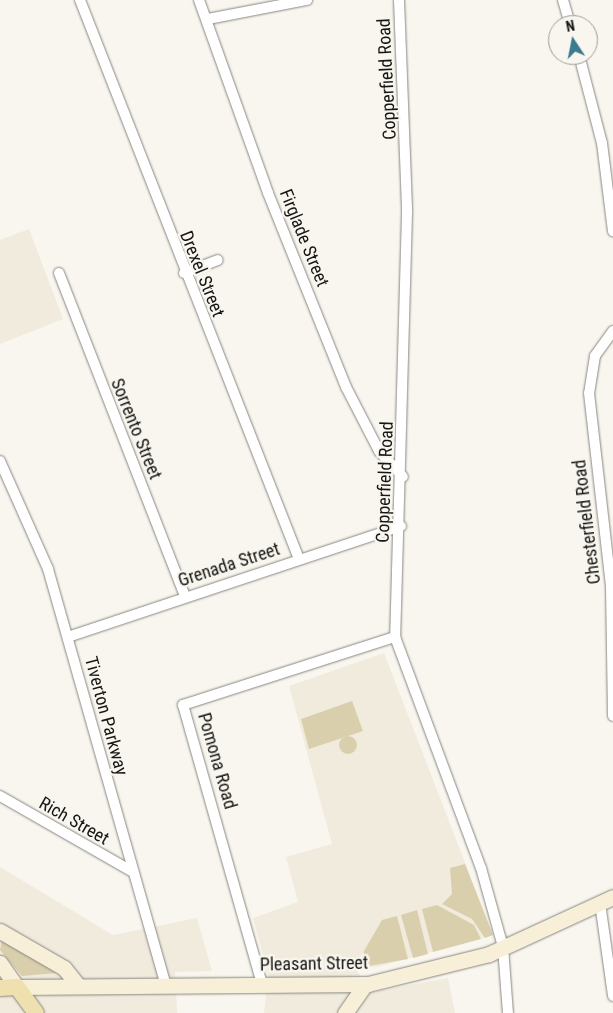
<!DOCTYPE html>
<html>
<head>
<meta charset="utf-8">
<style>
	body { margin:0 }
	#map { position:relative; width:613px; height:1013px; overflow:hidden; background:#f8f6ef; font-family:"Roboto Condensed",sans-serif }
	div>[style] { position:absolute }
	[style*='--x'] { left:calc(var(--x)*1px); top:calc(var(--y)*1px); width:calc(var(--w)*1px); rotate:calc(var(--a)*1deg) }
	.built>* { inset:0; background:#f0ebdd }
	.green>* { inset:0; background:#dacfac }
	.round { border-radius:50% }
	.roads { filter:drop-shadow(0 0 1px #888680) drop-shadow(0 0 1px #888680) }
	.street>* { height:10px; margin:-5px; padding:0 5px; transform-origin:5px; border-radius:5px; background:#fff }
	.secondary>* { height:15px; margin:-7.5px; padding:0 7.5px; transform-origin:7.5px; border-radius:7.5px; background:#f7efd7 }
	.primary>* { height:16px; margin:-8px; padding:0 8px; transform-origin:8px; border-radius:8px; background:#efe0b0 }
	span { translate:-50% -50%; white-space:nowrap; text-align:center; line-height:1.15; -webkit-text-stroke:4.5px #f8f6ef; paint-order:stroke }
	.street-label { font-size:18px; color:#161613 }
	.north { position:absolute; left:548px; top:15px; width:50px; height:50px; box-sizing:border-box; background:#f8f6ef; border:1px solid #9e9c97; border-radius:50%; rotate:349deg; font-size:14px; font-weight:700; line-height:20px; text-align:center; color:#161613 }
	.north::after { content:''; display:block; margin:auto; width:18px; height:22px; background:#3a7b8d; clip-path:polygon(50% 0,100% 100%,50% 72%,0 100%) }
</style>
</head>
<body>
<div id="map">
	<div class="built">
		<i style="clip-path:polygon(29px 229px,63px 319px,0 344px,0 240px)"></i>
		<i style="clip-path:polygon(384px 653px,493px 935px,377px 967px,354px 967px,372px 992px,448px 978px,455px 1013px,264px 1013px,268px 973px,253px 918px,298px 902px,286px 857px,332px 844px,289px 686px)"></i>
		<i style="clip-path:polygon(0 867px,113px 935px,197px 918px,212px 971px,175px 972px,177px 1013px,0 1013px)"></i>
	</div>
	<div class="green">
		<i style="clip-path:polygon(352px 701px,363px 731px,309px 749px,301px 719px)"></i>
		<i class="round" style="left:339px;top:736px;width:18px;height:18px"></i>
		<i style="clip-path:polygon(465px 864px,493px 935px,485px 938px,472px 919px,442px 904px,452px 894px,450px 868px)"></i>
		<i style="clip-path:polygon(437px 905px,474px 925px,481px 939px,433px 952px,422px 909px)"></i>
		<i style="clip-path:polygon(417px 910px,428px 954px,413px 958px,401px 915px)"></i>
		<i style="clip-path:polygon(397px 916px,408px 959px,363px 967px,364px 951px,382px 920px)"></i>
		<i style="clip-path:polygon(2px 939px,50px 965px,57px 973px,22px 976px,0 950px)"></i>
	</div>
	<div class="roads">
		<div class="street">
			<i style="--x:80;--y:0;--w:600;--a:68.61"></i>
			<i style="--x:199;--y:0;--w:205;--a:70.3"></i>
			<i style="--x:268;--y:193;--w:209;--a:68.1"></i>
			<i style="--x:346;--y:387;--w:72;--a:62.7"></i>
			<i style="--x:379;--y:451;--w:35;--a:47"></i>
			<i style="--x:399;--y:0;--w:213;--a:87.8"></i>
			<i style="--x:407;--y:213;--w:424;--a:91.6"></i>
			<i style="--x:395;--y:637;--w:246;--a:69.6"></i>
			<i style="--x:481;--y:868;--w:82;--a:74.4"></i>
			<i style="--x:503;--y:947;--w:66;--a:85.7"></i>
			<i style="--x:563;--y:0;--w:26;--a:74"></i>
			<i style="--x:208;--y:19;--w:101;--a:-10.9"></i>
			<i style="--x:579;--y:55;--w:91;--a:75.4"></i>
			<i style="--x:602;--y:143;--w:89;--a:82.9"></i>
			<i style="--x:59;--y:273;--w:348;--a:68.7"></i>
			<i style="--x:184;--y:273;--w:36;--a:-21"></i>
			<i style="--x:613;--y:331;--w:31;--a:126"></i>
			<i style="--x:595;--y:356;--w:37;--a:99"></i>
			<i style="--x:589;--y:393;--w:195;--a:83.5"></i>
			<i style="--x:611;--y:587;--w:129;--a:89.1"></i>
			<i style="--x:0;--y:461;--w:118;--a:66"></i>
			<i style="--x:48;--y:569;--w:432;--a:74.2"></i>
			<i style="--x:68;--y:637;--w:351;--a:-18.4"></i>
			<i style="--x:0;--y:796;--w:153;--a:29.7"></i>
			<i style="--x:600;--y:903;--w:94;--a:82"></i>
			<i style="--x:262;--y:984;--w:290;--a:-105.8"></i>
			<i style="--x:183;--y:705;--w:223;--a:-17.8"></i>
		</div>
		<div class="secondary">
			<i style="--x:0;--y:931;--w:74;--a:30"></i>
			<i style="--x:64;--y:968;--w:22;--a:51"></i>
			<i style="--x:0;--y:963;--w:29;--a:55"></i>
			<i style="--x:17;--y:987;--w:351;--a:-0.5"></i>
			<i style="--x:368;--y:984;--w:125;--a:-13.9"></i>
			<i style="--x:489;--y:954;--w:136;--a:-24.7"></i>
			<i style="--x:345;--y:1013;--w:35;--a:-55"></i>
		</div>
		<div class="primary">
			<i style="--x:0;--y:988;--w:17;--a:-3"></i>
			<i style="--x:17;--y:987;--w:32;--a:54"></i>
		</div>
	</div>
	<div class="street-label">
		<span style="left:387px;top:79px;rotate:-93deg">Copperfield Road</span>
		<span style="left:304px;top:238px;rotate:68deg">Firglade Street</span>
		<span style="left:202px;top:274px;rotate:68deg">Drexel Street</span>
		<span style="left:136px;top:429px;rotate:68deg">Sorrento Street</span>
		<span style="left:385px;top:482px;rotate:-88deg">Copperfield Road</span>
		<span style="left:587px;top:522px;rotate:-97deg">Chesterfield Road</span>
		<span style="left:229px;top:565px;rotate:-18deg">Grenada Street</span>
		<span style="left:106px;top:716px;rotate:75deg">Tiverton Parkway</span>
		<span style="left:217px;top:761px;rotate:74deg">Pomona Road</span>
		<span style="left:74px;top:821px;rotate:30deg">Rich Street</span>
		<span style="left:314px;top:964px;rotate:-1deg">Pleasant Street</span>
	</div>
	<div class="north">N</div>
</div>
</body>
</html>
